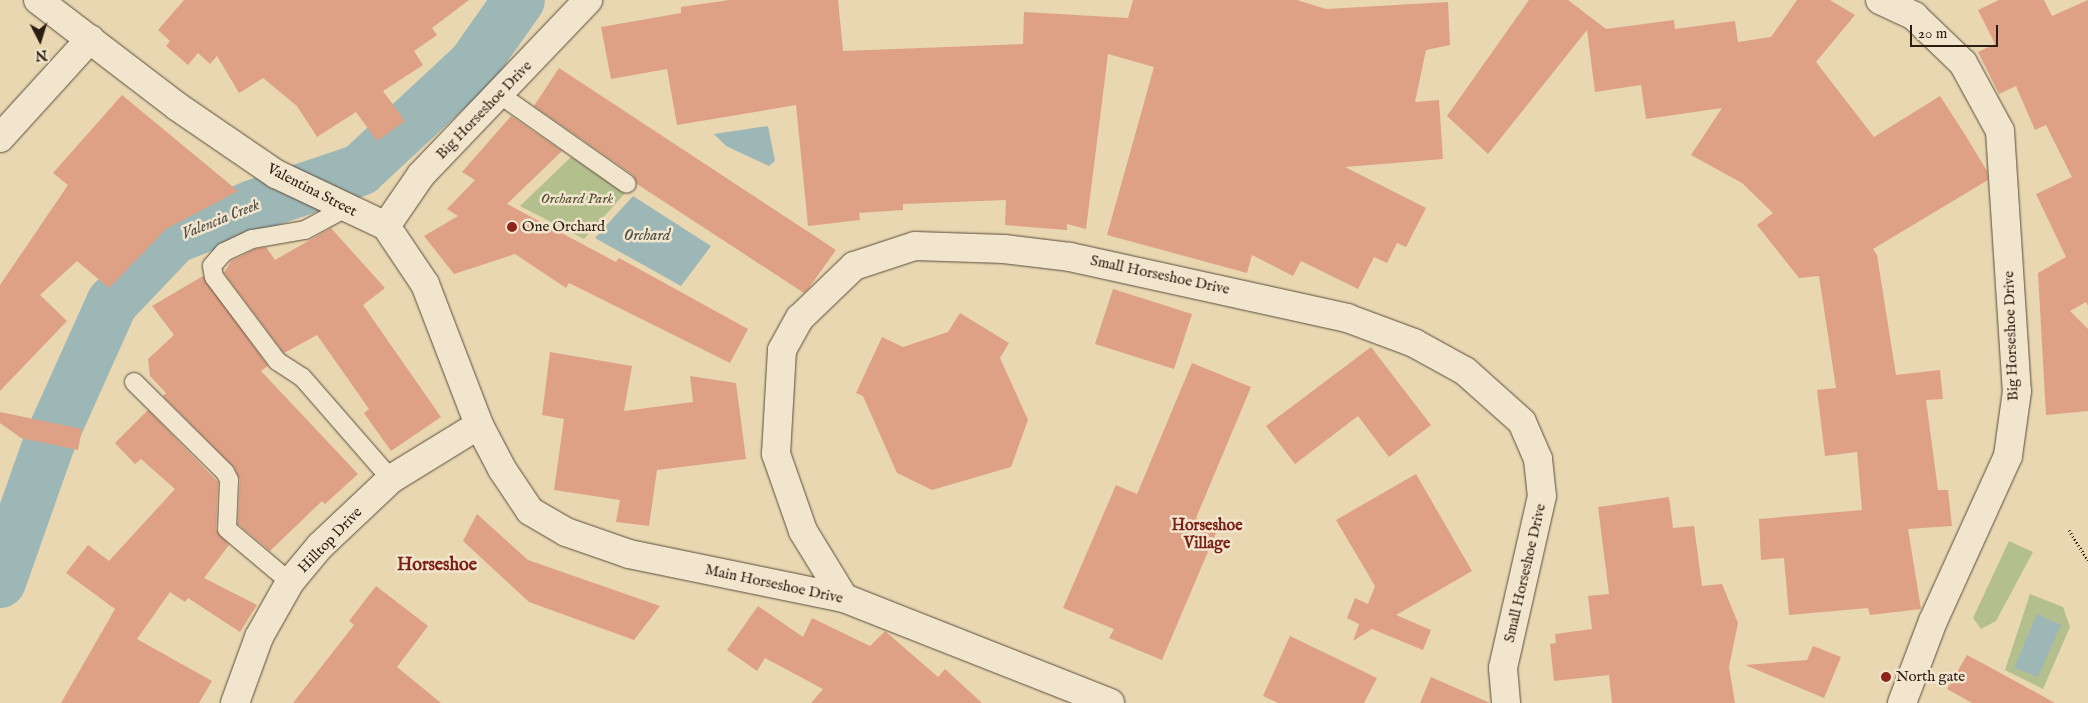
<!DOCTYPE html>
<html>
<head>
<meta charset="utf-8">
<style>
	body { margin:0 }
	#map { position:relative; width:2088px; height:703px; overflow:hidden; background:#e9d7b2; font-family:"IM FELL English",serif }
	div>[style] { position:absolute }
	[style*='--x'] { left:calc(var(--x)*1px); top:calc(var(--y)*1px); width:calc(var(--w)*1px); rotate:calc(var(--a)*1deg) }
	.green>* { inset:0; background:#b4bf8e }
	.water>* { inset:0; background:#9db7b7 }
	.river>* { height:52px; margin:-26px; padding:0 26px; transform-origin:26px; border-radius:26px; background:#9db7b7 }
	.building>* { inset:0; background:#dea185 }
	.path>* { height:3px; margin-top:-1.5px; transform-origin:0; background:repeating-linear-gradient(90deg,#2b1d12 0 1px,transparent 0 3.5px) }
	.roads { filter:drop-shadow(0 0 1px #5a4c3a) drop-shadow(0 0 1px #5a4c3a) }
	.lane>* { height:18px; margin:-9px; padding:0 9px; transform-origin:9px; border-radius:9px; background:#f1e5cd }
	.street>* { height:28px; margin:-14px; padding:0 14px; transform-origin:14px; border-radius:14px; background:#f1e5cd }
	.dots>* { width:14px; height:14px; translate:-50% -50%; box-sizing:border-box; border:2px solid #f1e5cd; border-radius:50% }
	span { translate:-50% -50%; white-space:nowrap; text-align:center; line-height:1.15; -webkit-text-stroke:5px #f1e5cd; paint-order:stroke }
	.street-label { font-size:15px; color:#2b1d12 }
	.park-label { font-size:15px; color:#544e37; font-style:italic }
	.poi-label { font-size:15px; color:#2b1d12 }
	.left { translate:0 -50%; text-align:left }
	.water-label { font-size:16px; color:#4d4b44; font-style:italic }
	.neighbourhood-label { font-size:16px; color:#7a1f14; font-weight:700 }
	.quarter-label { font-size:18px; color:#7a1f14; font-weight:700 }
	.north { position:absolute; left:15px; top:15px; width:50px; height:50px; -webkit-text-stroke:4px #f1e5cd; paint-order:stroke; rotate:175deg; font-size:14px; font-weight:700; line-height:20px; text-align:center; color:#2b1d12 }
	.north::after { content:''; display:block; margin:auto; width:18px; height:22px; background:#2b1d12; clip-path:polygon(50% 0,100% 100%,50% 72%,0 100%) }
	.scale { position:absolute; left:1910px; top:25px; width:88px; height:22px; box-sizing:border-box; border:2px solid #2b1d12; border-top:0; padding-left:6px; font-size:15px; line-height:18px; white-space:nowrap; color:#2b1d12; -webkit-text-stroke:4px #f1e5cd; paint-order:stroke }
</style>
</head>
<body>
<div id="map">
	<div class="green">
		<i style="clip-path:polygon(571px 157px,625px 193px,584px 239px,520px 206px)"></i>
		<i style="clip-path:polygon(2009px 541px,2033px 552px,1996px 621px,1981px 629px,1973px 618px)"></i>
		<i style="clip-path:polygon(2030px 594px,2063px 607px,2070px 627px,2043px 689px,2005px 670px)"></i>
	</div>
	<div class="water">
		<i style="clip-path:polygon(768px 126px,775px 161px,769px 166px,726px 146px,714px 134px)"></i>
		<i style="clip-path:polygon(633px 196px,711px 246px,681px 286px,595px 238px)"></i>
		<i style="clip-path:polygon(2037px 614px,2061px 625px,2038px 677px,2014px 668px)"></i>
	</div>
	<div class="river">
		<i style="--x:0;--y:582;--w:147;--a:-70.6"></i>
		<i style="--x:49;--y:443;--w:154;--a:-65.8"></i>
		<i style="--x:112;--y:303;--w:90;--a:-46.4"></i>
		<i style="--x:174;--y:238;--w:85;--a:-22.1"></i>
		<i style="--x:253;--y:206;--w:113;--a:-18.6"></i>
		<i style="--x:360;--y:170;--w:156;--a:-42.9"></i>
		<i style="--x:474;--y:64;--w:78;--a:-54.9"></i>
	</div>
	<div class="building">
		<i style="clip-path:polygon(184px 0,469px 0,432px 28px,437px 35px,414px 51px,423px 65px,383px 91px,405px 121px,377px 141px,356px 112px,317px 137px,297px 106px,263px 78px,239px 93px,217px 56px,210px 64px,198px 53px,188px 65px,166px 46px,170px 41px,158px 30px)"></i>
		<i style="clip-path:polygon(729px 0,838px 0,843px 51px,1023px 44px,1024px 12px,1128px 18px,1133px 0,1297px 0,1326px 9px,1448px 2px,1450px 45px,1426px 50px,1415px 102px,1439px 100px,1443px 159px,1345px 167px,1426px 208px,1406px 247px,1397px 243px,1387px 263px,1374px 257px,1358px 289px,1301px 261px,1293px 276px,1252px 255px,1247px 273px,1107px 235px,1154px 67px,1108px 54px,1086px 229px,1067px 224px,1067px 230px,1005px 225px,1006px 200px,903px 204px,903px 210px,859px 213px,860px 220px,808px 226px,796px 105px,677px 125px,667px 69px,611px 79px,601px 27px,681px 13px,681px 7px)"></i>
		<i style="clip-path:polygon(1529px 0,1568px 0,1606px 29px,1674px 20px,1675px 29px,1735px 21px,1738px 42px,1771px 37px,1797px 0,1830px 0,1855px 15px,1816px 62px,1874px 137px,1940px 96px,1964px 133px,1987px 171px,1988px 180px,1873px 249px,1877px 255px,1896px 375px,1940px 370px,1943px 399px,1926px 400px,1938px 490px,1948px 490px,1952px 526px,1908px 529px,1921px 609px,1870px 615px,1868px 608px,1789px 615px,1784px 558px,1761px 560px,1759px 519px,1862px 510px,1857px 452px,1825px 456px,1817px 390px,1836px 388px,1819px 276px,1799px 278px,1757px 225px,1773px 213px,1742px 183px,1691px 155px,1722px 108px,1646px 119px,1641px 85px,1595px 92px,1587px 30px,1488px 154px,1447px 116px)"></i>
		<i style="clip-path:polygon(1999px 0,2044px 0,2052px 16px,2088px 0,2088px 306px,2086px 302px,2070px 311px,2088px 329px,2088px 411px,2046px 415px,2038px 273px,2066px 257px,2036px 194px,2072px 177px,2046px 125px,2035px 130px,2016px 86px,1999px 94px,1978px 52px,1995px 44px,1978px 10px)"></i>
		<i style="clip-path:polygon(559px 68px,836px 250px,808px 289px,804px 293px,637px 184px,633px 175px,534px 106px)"></i>
		<i style="clip-path:polygon(122px 95px,238px 191px,166px 229px,109px 288px,77px 261px,40px 295px,67px 321px,0 391px,0 285px,68px 185px,53px 173px)"></i>
		<i style="clip-path:polygon(511px 116px,562px 151px,507px 204px,616px 262px,619px 258px,748px 329px,730px 363px,569px 283px,566px 288px,515px 254px,454px 274px,424px 236px,458px 216px,447px 209px,475px 180px,462px 172px)"></i>
		<i style="clip-path:polygon(331px 228px,385px 288px,363px 305px,441px 417px,391px 451px,364px 413px,369px 409px,317px 335px,284px 353px,224px 273px,231px 261px,255px 249px,266px 247px,275px 260px)"></i>
		<i style="clip-path:polygon(203px 276px,268px 366px,261px 371px,358px 474px,325px 504px,322px 501px,270px 551px,238px 524px,240px 480px,234px 467px,163px 396px,166px 393px,150px 376px,148px 359px,174px 335px,152px 306px)"></i>
		<i style="clip-path:polygon(1113px 289px,1192px 314px,1174px 369px,1095px 344px)"></i>
		<i style="clip-path:polygon(960px 313px,1009px 343px,1000px 358px,1028px 420px,1011px 467px,932px 490px,897px 473px,863px 396px,856px 393px,882px 337px,903px 347px,948px 332px)"></i>
		<i style="clip-path:polygon(1371px 347px,1431px 425px,1389px 457px,1358px 416px,1295px 464px,1266px 426px)"></i>
		<i style="clip-path:polygon(550px 352px,632px 366px,624px 411px,693px 402px,690px 376px,736px 383px,746px 459px,657px 470px,649px 526px,616px 522px,620px 500px,554px 490px,564px 419px,542px 415px)"></i>
		<i style="clip-path:polygon(1192px 363px,1251px 387px,1196px 518px,1218px 528px,1162px 660px,1109px 638px,1114px 629px,1063px 608px,1116px 485px,1137px 494px)"></i>
		<i style="clip-path:polygon(148px 410px,218px 482px,216px 529px,229px 545px,204px 578px,257px 605px,240px 632px,188px 598px,185px 602px,170px 592px,137px 639px,212px 681px,199px 703px,61px 703px,115px 609px,66px 573px,88px 545px,109px 561px,175px 489px,141px 459px,135px 464px,115px 443px)"></i>
		<i style="clip-path:polygon(0 412px,82px 429px,78px 450px,21px 438px,0 423px)"></i>
		<i style="clip-path:polygon(1416px 474px,1472px 571px,1396px 615px,1431px 630px,1423px 650px,1372px 629px,1353px 641px,1359px 624px,1347px 618px,1355px 598px,1368px 604px,1375px 586px,1336px 520px)"></i>
		<i style="clip-path:polygon(1669px 497px,1673px 528px,1694px 526px,1702px 586px,1722px 584px,1738px 623px,1729px 667px,1735px 703px,1612px 703px,1609px 675px,1554px 681px,1550px 644px,1556px 643px,1555px 634px,1592px 629px,1588px 596px,1609px 594px,1598px 507px)"></i>
		<i style="clip-path:polygon(477px 514px,528px 560px,660px 606px,634px 640px,529px 602px,463px 541px)"></i>
		<i style="clip-path:polygon(376px 586px,428px 626px,397px 667px,441px 703px,293px 703px,354px 625px,349px 621px)"></i>
		<i style="clip-path:polygon(758px 606px,803px 637px,812px 618px,870px 646px,885px 631px,938px 677px,945px 669px,982px 703px,811px 703px,823px 689px,765px 658px,757px 671px,727px 650px)"></i>
		<i style="clip-path:polygon(1290px 636px,1377px 678px,1364px 703px,1278px 703px,1263px 696px)"></i>
		<i style="clip-path:polygon(1813px 646px,1841px 657px,1824px 698px,1745px 665px,1807px 660px)"></i>
		<i style="clip-path:polygon(1967px 655px,1984px 664px,2055px 703px,1972px 703px,1947px 689px)"></i>
		<i style="clip-path:polygon(1431px 677px,1490px 703px,1420px 703px)"></i>
	</div>
	<div class="path">
		<i style="--x:2069;--y:530;--w:36;--a:58"></i>
	</div>
	<div class="roads">
		<div class="lane">
			<i style="--x:499;--y:94;--w:156;--a:35.1"></i>
			<i style="--x:344;--y:209;--w:44;--a:151.7"></i>
			<i style="--x:305;--y:230;--w:54;--a:170.4"></i>
			<i style="--x:252;--y:239;--w:31;--a:155"></i>
			<i style="--x:224;--y:252;--w:18;--a:131"></i>
			<i style="--x:212;--y:266;--w:11;--a:80"></i>
			<i style="--x:214;--y:277;--w:105;--a:53.1"></i>
			<i style="--x:277;--y:361;--w:30;--a:33"></i>
			<i style="--x:302;--y:377;--w:135;--a:48.9"></i>
			<i style="--x:134;--y:382;--w:128;--a:44.7"></i>
			<i style="--x:225;--y:472;--w:9;--a:63"></i>
			<i style="--x:229;--y:480;--w:49;--a:92.3"></i>
			<i style="--x:227;--y:529;--w:82;--a:40.1"></i>
		</div>
		<div class="street">
			<i style="--x:38;--y:0;--w:176;--a:37.4"></i>
			<i style="--x:178;--y:107;--w:119;--a:34.4"></i>
			<i style="--x:276;--y:174;--w:122;--a:25.3"></i>
			<i style="--x:386;--y:226;--w:70;--a:56.1"></i>
			<i style="--x:425;--y:284;--w:151;--a:69"></i>
			<i style="--x:479;--y:425;--w:50;--a:62.4"></i>
			<i style="--x:502;--y:469;--w:50;--a:56.3"></i>
			<i style="--x:530;--y:511;--w:42;--a:30.3"></i>
			<i style="--x:566;--y:532;--w:67;--a:19.2"></i>
			<i style="--x:629;--y:554;--w:219;--a:11.6"></i>
			<i style="--x:844;--y:598;--w:286;--a:21.5"></i>
			<i style="--x:1880;--y:0;--w:38;--a:25"></i>
			<i style="--x:1914;--y:16;--w:68;--a:43.8"></i>
			<i style="--x:1963;--y:63;--w:77;--a:61.4"></i>
			<i style="--x:2000;--y:131;--w:261;--a:86.3"></i>
			<i style="--x:2017;--y:391;--w:66;--a:97.9"></i>
			<i style="--x:2008;--y:456;--w:181;--a:114.4"></i>
			<i style="--x:1933;--y:621;--w:88;--a:110.7"></i>
			<i style="--x:0;--y:138;--w:134;--a:-47.7"></i>
			<i style="--x:386;--y:226;--w:62;--a:-55.5"></i>
			<i style="--x:421;--y:175;--w:242;--a:-46.3"></i>
			<i style="--x:844;--y:598;--w:79;--a:-121.5"></i>
			<i style="--x:803;--y:531;--w:82;--a:-109.3"></i>
			<i style="--x:776;--y:454;--w:104;--a:-86.7"></i>
			<i style="--x:782;--y:350;--w:37;--a:-61"></i>
			<i style="--x:800;--y:318;--w:75;--a:-43.9"></i>
			<i style="--x:854;--y:266;--w:64;--a:-18.2"></i>
			<i style="--x:915;--y:246;--w:89;--a:1.9"></i>
			<i style="--x:1004;--y:249;--w:66;--a:6.9"></i>
			<i style="--x:1070;--y:257;--w:284;--a:12.4"></i>
			<i style="--x:1347;--y:318;--w:72;--a:20.5"></i>
			<i style="--x:1414;--y:343;--w:58;--a:28.8"></i>
			<i style="--x:1465;--y:371;--w:76;--a:41.8"></i>
			<i style="--x:1522;--y:422;--w:40;--a:66.6"></i>
			<i style="--x:1538;--y:459;--w:37;--a:84"></i>
			<i style="--x:1542;--y:496;--w:176;--a:102.8"></i>
			<i style="--x:1503;--y:668;--w:35;--a:85"></i>
			<i style="--x:235;--y:703;--w:70;--a:-70"></i>
			<i style="--x:259;--y:637;--w:63;--a:-60.6"></i>
			<i style="--x:290;--y:582;--w:47;--a:-50.2"></i>
			<i style="--x:320;--y:546;--w:98;--a:-43.3"></i>
			<i style="--x:391;--y:479;--w:103;--a:-31.5"></i>
		</div>
	</div>
	<div class="dots">
		<i style="left:512px;top:227px;background:#8f2418"></i>
		<i style="left:1886px;top:677px;background:#8f2418"></i>
	</div>
	<div class="street-label">
		<span style="left:484px;top:110px;rotate:-46deg">Big Horseshoe Drive</span>
		<span style="left:312px;top:190px;rotate:27deg">Valentina Street</span>
		<span style="left:1160px;top:275px;rotate:12deg">Small Horseshoe Drive</span>
		<span style="left:2011px;top:336px;rotate:-92deg">Big Horseshoe Drive</span>
		<span style="left:330px;top:540px;rotate:-46deg">Hilltop Drive</span>
		<span style="left:1525px;top:573px;rotate:-77deg">Small Horseshoe Drive</span>
		<span style="left:774px;top:584px;rotate:12deg">Main Horseshoe Drive</span>
	</div>
	<div class="park-label">
		<span style="left:577px;top:199px">Orchard Park</span>
	</div>
	<div class="poi-label">
		<span class="left" style="left:522px;top:227px">One Orchard</span>
		<span class="left" style="left:1896px;top:677px">North gate</span>
	</div>
	<div class="water-label">
		<span style="left:221px;top:220px;rotate:-22deg">Valencia Creek</span>
		<span style="left:647px;top:236px">Orchard</span>
	</div>
	<div class="neighbourhood-label">
		<span style="left:1207px;top:535px">Horseshoe<br>Village</span>
	</div>
	<div class="quarter-label">
		<span style="left:437px;top:566px">Horseshoe</span>
	</div>
	<div class="north">N</div>
	<div class="scale">20 m</div>
</div>
</body>
</html>
